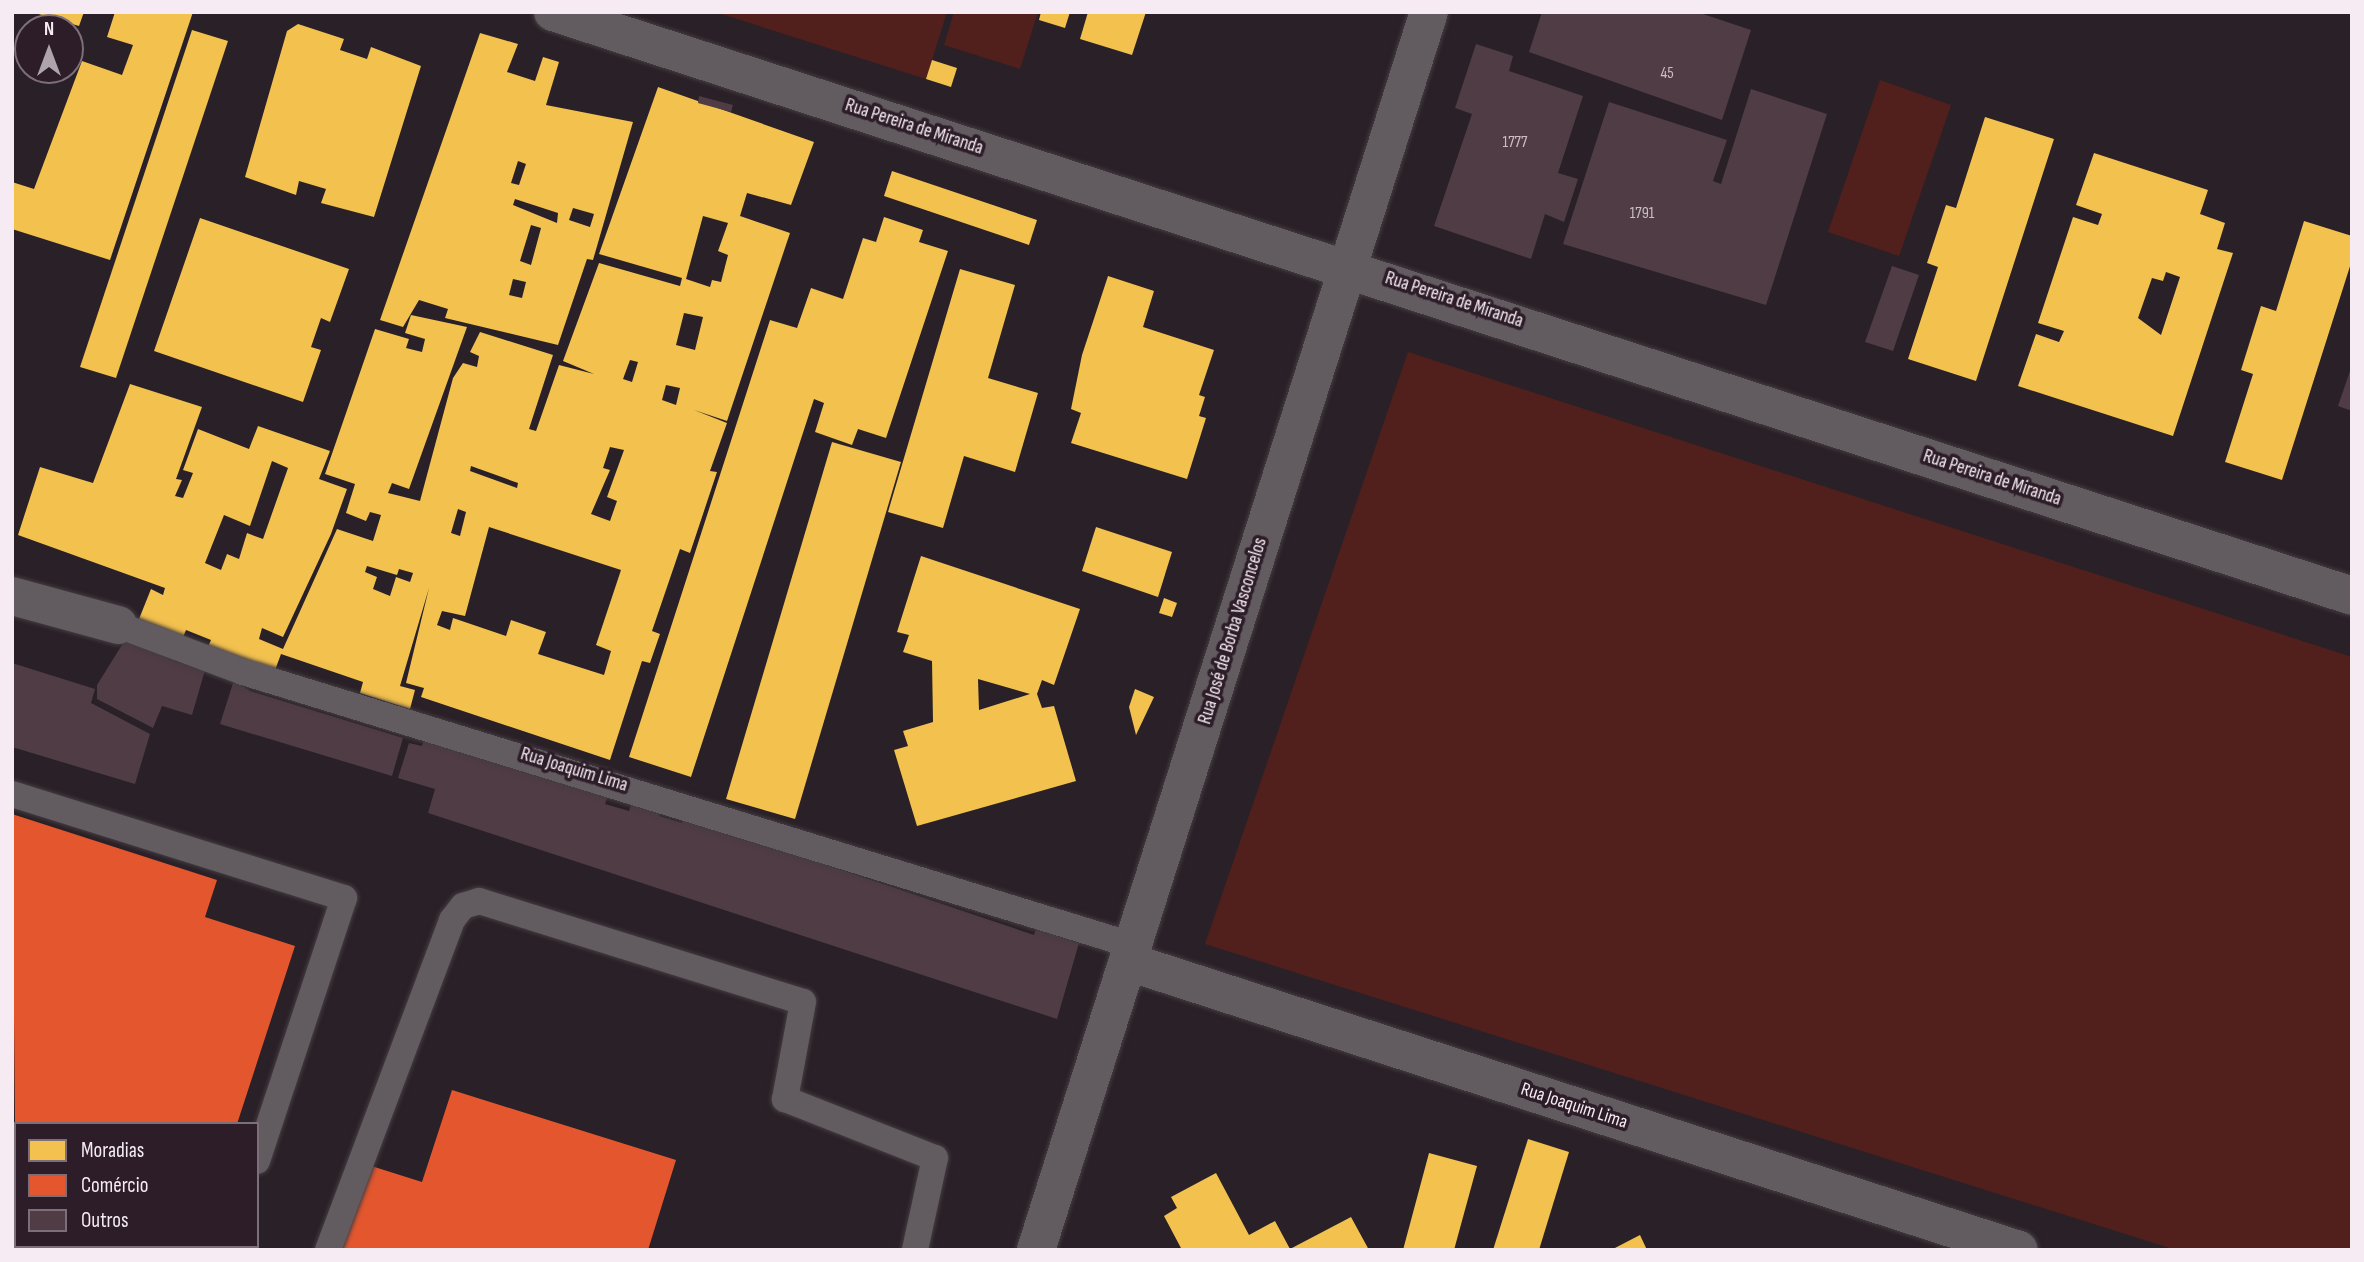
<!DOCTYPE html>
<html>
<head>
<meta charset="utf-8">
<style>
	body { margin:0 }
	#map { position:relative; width:2364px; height:1262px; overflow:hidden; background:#2a2027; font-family:"Sofia Sans Condensed",sans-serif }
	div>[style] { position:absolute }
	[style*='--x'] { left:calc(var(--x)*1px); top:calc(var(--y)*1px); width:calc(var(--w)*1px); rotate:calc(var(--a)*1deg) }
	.green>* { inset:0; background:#51201c }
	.homes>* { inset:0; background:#f2c14e }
	.shops>* { inset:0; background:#e4572e }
	.building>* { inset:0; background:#503c44 }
	.roads { filter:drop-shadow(0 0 2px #433c41) drop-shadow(0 0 2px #433c41) }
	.service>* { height:26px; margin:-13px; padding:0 13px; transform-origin:13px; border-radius:13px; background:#625b60 }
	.minor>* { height:38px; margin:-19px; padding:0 19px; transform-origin:19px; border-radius:19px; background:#625b60 }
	span { translate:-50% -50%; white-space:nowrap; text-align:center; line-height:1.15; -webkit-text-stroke:7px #2d1d28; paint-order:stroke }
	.number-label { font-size:16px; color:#ccbfc6 }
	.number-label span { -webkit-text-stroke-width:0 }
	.street-label { font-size:19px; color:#f6ebf2 }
	.frame { position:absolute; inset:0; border:14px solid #f6ebf2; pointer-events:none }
	.legend { position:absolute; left:14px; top:1122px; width:245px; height:126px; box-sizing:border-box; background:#2d1d28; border:2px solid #7d6f79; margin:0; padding:9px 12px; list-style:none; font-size:21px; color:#f6ebf2 }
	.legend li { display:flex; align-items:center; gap:14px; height:35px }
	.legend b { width:35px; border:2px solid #7d6f79 }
	.north { position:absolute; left:14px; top:14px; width:70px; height:70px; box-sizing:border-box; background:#2d1d28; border:2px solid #7d6f79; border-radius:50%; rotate:0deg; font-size:19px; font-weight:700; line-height:28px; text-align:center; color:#f6ebf2 }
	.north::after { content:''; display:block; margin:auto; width:24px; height:32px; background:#afa4ab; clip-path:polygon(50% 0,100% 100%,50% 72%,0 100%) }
</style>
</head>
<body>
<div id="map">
	<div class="green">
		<i style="clip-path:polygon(715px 12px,947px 12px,926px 79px)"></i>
		<i style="clip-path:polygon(954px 12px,1038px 12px,1020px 69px,944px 45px)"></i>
		<i style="clip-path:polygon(1880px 80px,1951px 105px,1899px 256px,1828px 232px)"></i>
		<i style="clip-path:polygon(1408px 352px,2352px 657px,2352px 1250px,2176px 1250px,1205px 944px)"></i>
	</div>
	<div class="homes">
		<i style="clip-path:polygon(32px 12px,84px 12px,79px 26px)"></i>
		<i style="clip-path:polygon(115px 12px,193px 12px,110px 260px,12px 229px,12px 182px,34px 189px,82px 61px,122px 75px,133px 45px,107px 37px)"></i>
		<i style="clip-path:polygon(1041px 12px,1070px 12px,1065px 28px,1039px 20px)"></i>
		<i style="clip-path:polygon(1088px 12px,1146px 12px,1132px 55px,1080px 39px)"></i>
		<i style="clip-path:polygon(298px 24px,344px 39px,340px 50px,367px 59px,371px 47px,421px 66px,374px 217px,321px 203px,326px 189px,299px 181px,296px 195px,245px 177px,287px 31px)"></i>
		<i style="clip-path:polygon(192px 30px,228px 41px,116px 378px,80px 367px)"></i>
		<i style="clip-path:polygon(evenodd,480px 33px,518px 44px,507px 72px,535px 81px,543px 57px,559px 62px,546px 105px,633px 122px,593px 260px,587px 259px,558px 345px,445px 318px,448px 309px,419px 300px,403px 327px,380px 320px,480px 33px,518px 161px,526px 164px,519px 185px,511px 183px,518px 161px,480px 33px,515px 199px,558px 213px,557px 223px,513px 205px,515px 199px,480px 33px,573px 208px,594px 214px,590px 227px,569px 220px,573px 208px,480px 33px,531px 225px,541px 228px,531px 265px,520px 261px,531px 225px,480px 33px,513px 279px,526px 282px,522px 298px,509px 295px,513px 279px)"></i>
		<i style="clip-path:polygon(932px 60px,957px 68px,951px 87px,926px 79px)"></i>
		<i style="clip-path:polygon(evenodd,658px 87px,814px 142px,791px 205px,747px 193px,740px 216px,790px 233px,727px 421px,694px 410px,727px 423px,710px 471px,717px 472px,690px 553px,680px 549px,652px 631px,660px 634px,650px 663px,642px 661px,610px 760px,421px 697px,424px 688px,406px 683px,429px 588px,400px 686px,415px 690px,410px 709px,360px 693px,363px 682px,281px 654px,274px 673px,207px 649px,211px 640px,186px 630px,183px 637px,139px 619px,151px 589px,163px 595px,165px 588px,18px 535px,40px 467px,93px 483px,130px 384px,202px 407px,176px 479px,182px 480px,175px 496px,183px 498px,193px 473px,183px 470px,198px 429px,249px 449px,258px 426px,330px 451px,319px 479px,347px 489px,331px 534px,283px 637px,262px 628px,259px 639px,283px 649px,337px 529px,373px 541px,381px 515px,370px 512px,366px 521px,346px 513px,355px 484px,325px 474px,375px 329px,409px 339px,406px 348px,422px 352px,425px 339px,405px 333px,411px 315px,467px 327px,409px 489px,392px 483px,388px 493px,420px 501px,453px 378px,463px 363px,477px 367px,479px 356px,470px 352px,480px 332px,553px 355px,529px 429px,536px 431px,559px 365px,594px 374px,563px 361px,599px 263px,680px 286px,682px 278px,599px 254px,658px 87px,703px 216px,728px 223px,718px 251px,728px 255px,721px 282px,712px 280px,710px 287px,686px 279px,703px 216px,658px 87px,684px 313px,703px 317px,695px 350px,676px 345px,684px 313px,658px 87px,630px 360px,638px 362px,632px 382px,623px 379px,630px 360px,658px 87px,666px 385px,680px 388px,676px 405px,662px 400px,666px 385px,658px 87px,610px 447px,624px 450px,607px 497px,617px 501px,610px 521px,591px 514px,610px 470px,603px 468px,610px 447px,658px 87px,272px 461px,288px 468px,263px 539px,247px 533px,239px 559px,227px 554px,221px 570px,205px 563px,224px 515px,250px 526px,272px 461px,658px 87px,471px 466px,518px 483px,517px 488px,470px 471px,471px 466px,658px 87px,458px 509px,466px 512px,460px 536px,451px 533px,458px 509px,658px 87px,489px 527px,621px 570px,596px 645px,611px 651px,604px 675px,538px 654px,546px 632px,511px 620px,506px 636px,453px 618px,450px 630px,437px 625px,442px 611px,465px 616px,489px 527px,658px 87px,367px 566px,397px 575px,399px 569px,413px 573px,410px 582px,396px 577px,390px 596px,373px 589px,377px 577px,365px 572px,367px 566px)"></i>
		<i style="clip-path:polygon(1985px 117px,2054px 139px,1976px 381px,1908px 359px,1938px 267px,1927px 263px,1946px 205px,1956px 208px)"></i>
		<i style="clip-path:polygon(evenodd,2094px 153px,2208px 190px,2200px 214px,2225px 223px,2217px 249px,2233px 253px,2173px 436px,2018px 386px,2036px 334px,2059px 342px,2064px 331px,2038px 323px,2073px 217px,2098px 225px,2102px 214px,2076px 205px,2094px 153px,2166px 272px,2180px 277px,2161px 335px,2138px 318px,2152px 278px,2163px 281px,2166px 272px)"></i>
		<i style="clip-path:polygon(892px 171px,1037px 220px,1029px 245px,884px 196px)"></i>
		<i style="clip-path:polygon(884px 217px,923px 230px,919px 242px,948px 251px,886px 438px,858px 429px,852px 445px,815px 432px,824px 403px,814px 399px,691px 777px,629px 757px,770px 320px,797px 328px,811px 288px,843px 299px,863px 238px,876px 242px)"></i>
		<i style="clip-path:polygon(200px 218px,349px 269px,330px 322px,321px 318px,311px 347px,321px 350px,303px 402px,154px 351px)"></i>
		<i style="clip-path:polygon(2304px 221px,2352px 236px,2352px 260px,2282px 480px,2225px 462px,2253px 374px,2241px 370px,2261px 306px,2276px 311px)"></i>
		<i style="clip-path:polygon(960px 269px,1015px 285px,988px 378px,1038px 393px,1015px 472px,964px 456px,943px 528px,888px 512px)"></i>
		<i style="clip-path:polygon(1108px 276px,1154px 291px,1143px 327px,1214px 350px,1199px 395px,1205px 397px,1199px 416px,1206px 418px,1187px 479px,1071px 443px,1081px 413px,1071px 409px,1082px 355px)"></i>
		<i style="clip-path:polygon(832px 442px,901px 462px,795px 819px,726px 799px)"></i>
		<i style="clip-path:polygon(1096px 527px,1172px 552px,1158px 597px,1082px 571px)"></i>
		<i style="clip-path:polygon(evenodd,921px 556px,1080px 609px,1054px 685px,1042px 680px,1037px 694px,1042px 708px,1054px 706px,1076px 781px,917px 826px,894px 750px,908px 746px,903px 731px,933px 722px,932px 661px,903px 652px,909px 635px,897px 632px,921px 556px,978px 679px,1030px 694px,979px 710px,978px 679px)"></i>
		<i style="clip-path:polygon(1164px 598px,1177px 603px,1172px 617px,1159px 613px)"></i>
		<i style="clip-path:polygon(1135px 689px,1154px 697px,1136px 735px,1129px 707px)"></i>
		<i style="clip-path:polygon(1528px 1139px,1569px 1152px,1539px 1250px,1493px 1250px)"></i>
		<i style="clip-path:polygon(1429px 1153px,1477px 1166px,1454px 1250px,1403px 1250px)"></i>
		<i style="clip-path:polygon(1216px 1173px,1249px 1235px,1275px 1221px,1290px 1249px,1351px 1217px,1369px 1250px,1182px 1250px,1164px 1216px,1177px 1208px,1171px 1197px)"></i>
		<i style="clip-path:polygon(1640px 1235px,1647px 1250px,1611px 1250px)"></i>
	</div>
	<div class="shops">
		<i style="clip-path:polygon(12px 814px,217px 880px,205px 917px,295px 946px,237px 1124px,16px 1124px,16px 1224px)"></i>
		<i style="clip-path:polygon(452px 1090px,676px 1160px,648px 1250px,339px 1250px,365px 1164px,422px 1182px)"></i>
		<i style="clip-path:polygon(197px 1246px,196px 1250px,86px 1247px,86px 1246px)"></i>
	</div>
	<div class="building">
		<i style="clip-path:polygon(1542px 12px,1697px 12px,1751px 30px,1722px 120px,1529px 52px)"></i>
		<i style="clip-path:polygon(1476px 44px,1513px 56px,1509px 71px,1583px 96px,1558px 173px,1578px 179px,1564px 222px,1545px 214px,1531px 259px,1434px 226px,1472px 114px,1455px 108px)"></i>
		<i style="clip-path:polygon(1751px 89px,1827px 114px,1766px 305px,1563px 244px,1609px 102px,1727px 140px,1713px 181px,1721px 184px)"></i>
		<i style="clip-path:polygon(699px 96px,733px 105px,731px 112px,698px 103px)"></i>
		<i style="clip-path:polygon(1892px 266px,1919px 275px,1893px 351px,1865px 342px)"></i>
		<i style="clip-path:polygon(2352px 365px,2352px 411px,2338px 406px)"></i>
		<i style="clip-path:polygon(130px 632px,174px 652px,174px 661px,205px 670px,192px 715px,162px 706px,153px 728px,97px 699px,97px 685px)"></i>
		<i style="clip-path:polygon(12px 663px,95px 689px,91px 703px,150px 734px,135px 784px,12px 747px)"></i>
		<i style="clip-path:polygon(234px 680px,250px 691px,403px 738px,392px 776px,220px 724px)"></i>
		<i style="clip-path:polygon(427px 731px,610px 789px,605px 804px,629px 811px,634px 796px,662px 805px,659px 816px,682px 823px,684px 817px,1034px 935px,1036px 929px,1079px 943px,1057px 1019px,428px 813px,435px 789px,398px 778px,409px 743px,422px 746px)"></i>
	</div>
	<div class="roads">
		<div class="service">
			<i style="--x:118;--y:625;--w:134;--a:20.6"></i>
			<i style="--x:243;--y:672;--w:933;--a:17.08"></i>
			<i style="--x:12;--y:794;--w:348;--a:17.4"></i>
			<i style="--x:344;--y:898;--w:277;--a:108.3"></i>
			<i style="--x:228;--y:1250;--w:4;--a:-76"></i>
			<i style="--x:328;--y:1250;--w:353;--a:-69.4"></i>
			<i style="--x:452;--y:920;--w:18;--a:-52"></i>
			<i style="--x:463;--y:906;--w:17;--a:-17"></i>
			<i style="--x:479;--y:901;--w:339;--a:17.3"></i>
			<i style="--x:803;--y:1002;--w:99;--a:100.5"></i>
			<i style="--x:785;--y:1099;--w:161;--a:21.5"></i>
			<i style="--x:935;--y:1158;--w:94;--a:102.3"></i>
		</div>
		<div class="minor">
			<i style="--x:553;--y:12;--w:1891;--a:17.98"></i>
			<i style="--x:12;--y:596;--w:110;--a:15.3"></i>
			<i style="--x:1129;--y:962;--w:935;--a:17.93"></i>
			<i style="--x:1036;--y:1250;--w:1299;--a:-72.39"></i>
		</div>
	</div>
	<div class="number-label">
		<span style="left:1667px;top:74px">45</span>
		<span style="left:1515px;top:143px">1777</span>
		<span style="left:1642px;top:214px">1791</span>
	</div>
	<div class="street-label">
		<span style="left:914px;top:127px;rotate:18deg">Rua Pereira de Miranda</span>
		<span style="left:1454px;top:300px;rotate:18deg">Rua Pereira de Miranda</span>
		<span style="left:1992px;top:478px;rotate:18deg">Rua Pereira de Miranda</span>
		<span style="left:1233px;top:631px;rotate:-73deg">Rua José de Borba Vasconcelos</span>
		<span style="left:574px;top:770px;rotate:17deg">Rua Joaquim Lima</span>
		<span style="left:1574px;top:1106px;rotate:18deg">Rua Joaquim Lima</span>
	</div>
	<div class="frame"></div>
	<ul class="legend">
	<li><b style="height:19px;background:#f2c14e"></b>Moradias</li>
	<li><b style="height:19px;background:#e4572e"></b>Comércio</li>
	<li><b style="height:19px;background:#503c44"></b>Outros</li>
	</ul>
	<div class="north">N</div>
</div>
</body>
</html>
